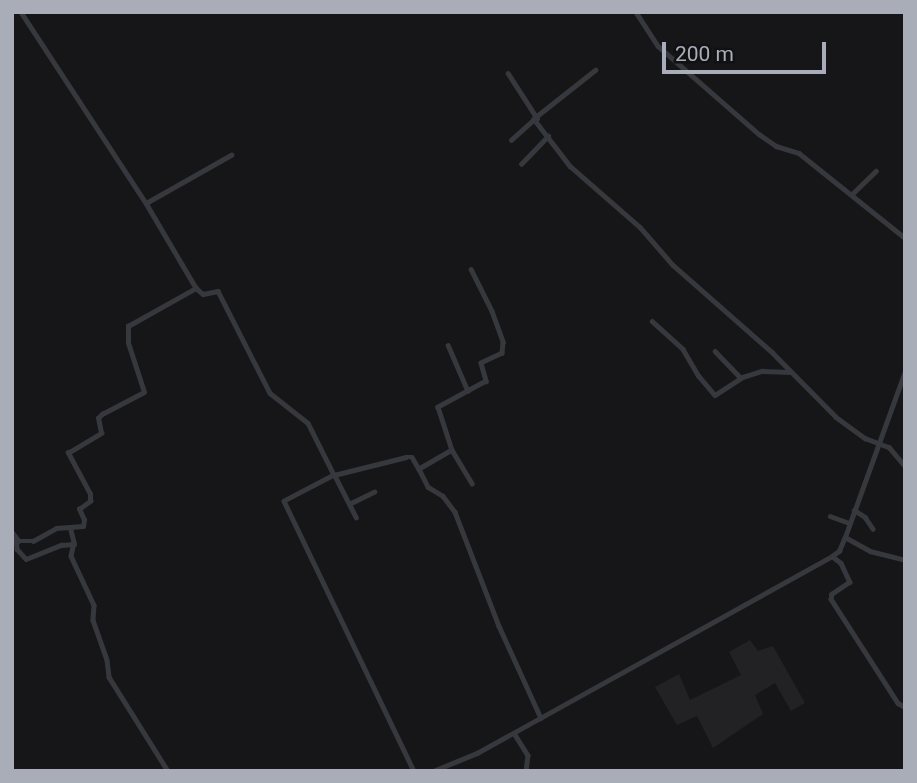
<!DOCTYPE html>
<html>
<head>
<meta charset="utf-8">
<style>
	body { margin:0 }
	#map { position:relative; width:917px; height:783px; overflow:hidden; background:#161618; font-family:Roboto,sans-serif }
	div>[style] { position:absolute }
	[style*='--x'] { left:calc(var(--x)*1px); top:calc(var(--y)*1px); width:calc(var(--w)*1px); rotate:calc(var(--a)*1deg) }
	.built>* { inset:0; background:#222225 }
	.minor>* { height:4.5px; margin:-2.25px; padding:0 2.25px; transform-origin:2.25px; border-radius:2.25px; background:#37383d }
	span { translate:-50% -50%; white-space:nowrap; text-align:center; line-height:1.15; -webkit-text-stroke:5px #111113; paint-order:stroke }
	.frame { position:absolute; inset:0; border:14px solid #a8adb8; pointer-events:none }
	.scale { position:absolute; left:662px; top:42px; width:164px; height:32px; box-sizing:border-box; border:4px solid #a8adb8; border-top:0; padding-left:9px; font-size:21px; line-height:24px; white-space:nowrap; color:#a8adb8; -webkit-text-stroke:5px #111113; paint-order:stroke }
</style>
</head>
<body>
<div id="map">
	<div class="built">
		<i style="clip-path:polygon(750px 640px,758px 651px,773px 646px,805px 703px,791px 711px,775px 683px,755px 695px,763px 714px,713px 748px,697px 716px,677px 725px,655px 687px,679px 674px,690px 700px,741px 675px,729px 652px)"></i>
	</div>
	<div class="minor">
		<i style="--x:21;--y:12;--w:228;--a:56.8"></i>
		<i style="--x:146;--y:203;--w:99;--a:59.5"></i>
		<i style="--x:196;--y:288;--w:9;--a:41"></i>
		<i style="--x:203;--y:294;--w:15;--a:-11"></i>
		<i style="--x:218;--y:291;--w:114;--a:63"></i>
		<i style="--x:270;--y:393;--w:48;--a:38.3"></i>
		<i style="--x:308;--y:423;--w:58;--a:63.4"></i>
		<i style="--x:334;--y:475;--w:56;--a:152.5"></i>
		<i style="--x:284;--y:501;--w:300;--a:64.3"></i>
		<i style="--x:636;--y:12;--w:40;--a:57.1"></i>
		<i style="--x:658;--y:46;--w:134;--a:41.1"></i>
		<i style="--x:759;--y:134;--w:21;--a:35"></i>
		<i style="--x:776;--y:146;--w:24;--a:17"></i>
		<i style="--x:799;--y:153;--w:136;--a:38.7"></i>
		<i style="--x:596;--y:70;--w:79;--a:141.7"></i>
		<i style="--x:534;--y:119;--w:59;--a:52.5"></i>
		<i style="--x:570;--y:166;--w:93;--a:41.1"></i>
		<i style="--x:640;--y:227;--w:50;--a:49"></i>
		<i style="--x:673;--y:265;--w:132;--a:41.3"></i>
		<i style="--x:772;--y:352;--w:91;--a:45.4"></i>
		<i style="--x:836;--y:417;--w:36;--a:36"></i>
		<i style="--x:865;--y:438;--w:26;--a:21"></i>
		<i style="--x:889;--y:447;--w:25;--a:50"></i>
		<i style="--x:508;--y:73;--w:54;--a:57.2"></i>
		<i style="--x:511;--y:140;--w:31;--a:-42"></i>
		<i style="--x:521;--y:164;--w:39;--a:-46"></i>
		<i style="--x:852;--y:194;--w:33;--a:-44"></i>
		<i style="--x:146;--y:203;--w:98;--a:-29.5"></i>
		<i style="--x:471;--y:269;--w:47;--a:63.4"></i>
		<i style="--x:492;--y:311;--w:33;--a:70"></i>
		<i style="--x:503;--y:342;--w:11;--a:95"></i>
		<i style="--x:502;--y:353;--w:23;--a:155"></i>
		<i style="--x:481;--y:363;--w:19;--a:74"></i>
		<i style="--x:486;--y:381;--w:55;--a:151.6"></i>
		<i style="--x:438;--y:407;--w:45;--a:72"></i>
		<i style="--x:452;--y:450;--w:38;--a:150"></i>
		<i style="--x:419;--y:469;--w:20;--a:63"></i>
		<i style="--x:428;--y:487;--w:17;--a:31"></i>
		<i style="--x:443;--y:496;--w:20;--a:53"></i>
		<i style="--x:455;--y:512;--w:122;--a:68.9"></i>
		<i style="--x:499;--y:626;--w:101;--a:65.5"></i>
		<i style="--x:652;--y:321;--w:42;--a:42.1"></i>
		<i style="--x:683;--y:349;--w:30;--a:60"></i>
		<i style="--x:698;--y:375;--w:26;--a:50"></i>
		<i style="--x:715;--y:395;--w:33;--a:-33"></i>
		<i style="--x:743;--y:377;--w:20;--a:-18"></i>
		<i style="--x:762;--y:371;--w:29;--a:2"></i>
		<i style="--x:448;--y:345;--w:50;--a:66.5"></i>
		<i style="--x:715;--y:351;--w:37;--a:46"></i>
		<i style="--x:452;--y:450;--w:39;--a:59"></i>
		<i style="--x:349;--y:504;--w:28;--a:-26"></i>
		<i style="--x:854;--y:510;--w:13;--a:32"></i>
		<i style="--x:865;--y:517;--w:14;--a:56"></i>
		<i style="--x:830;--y:516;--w:20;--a:20"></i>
		<i style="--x:356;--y:518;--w:48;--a:-117.1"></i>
		<i style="--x:334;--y:475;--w:74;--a:-14"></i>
		<i style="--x:406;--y:457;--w:6;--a:0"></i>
		<i style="--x:412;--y:457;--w:14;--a:60"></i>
		<i style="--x:71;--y:530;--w:12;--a:76"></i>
		<i style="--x:74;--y:542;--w:14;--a:102"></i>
		<i style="--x:71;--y:556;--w:54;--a:64.9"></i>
		<i style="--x:94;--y:605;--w:15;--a:94"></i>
		<i style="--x:93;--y:620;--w:42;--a:70.7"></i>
		<i style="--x:107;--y:660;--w:17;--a:83"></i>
		<i style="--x:109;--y:677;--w:111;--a:57.9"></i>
		<i style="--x:12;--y:532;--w:11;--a:52"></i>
		<i style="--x:19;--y:541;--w:14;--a:0"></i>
		<i style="--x:33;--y:541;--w:26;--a:-29"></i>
		<i style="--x:56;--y:528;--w:27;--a:-4"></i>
		<i style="--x:83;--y:526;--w:6;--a:-81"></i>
		<i style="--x:84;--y:520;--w:12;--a:-114"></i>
		<i style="--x:79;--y:509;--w:14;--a:-36"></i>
		<i style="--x:90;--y:501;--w:7;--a:-90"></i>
		<i style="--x:90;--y:494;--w:47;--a:-118.2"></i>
		<i style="--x:68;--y:453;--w:39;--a:-31"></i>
		<i style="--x:101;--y:433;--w:15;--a:-101"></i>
		<i style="--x:98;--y:418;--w:6;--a:-45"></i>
		<i style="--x:102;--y:414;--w:47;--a:-27.6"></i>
		<i style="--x:144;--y:392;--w:52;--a:-108.1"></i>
		<i style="--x:128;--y:343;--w:17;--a:-90"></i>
		<i style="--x:128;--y:326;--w:78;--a:-29.2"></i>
		<i style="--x:845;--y:537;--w:177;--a:-70.1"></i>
		<i style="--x:16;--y:538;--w:11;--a:85"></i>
		<i style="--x:17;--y:549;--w:13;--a:48"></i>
		<i style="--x:26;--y:559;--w:38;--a:-22"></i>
		<i style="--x:61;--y:545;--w:13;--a:-4"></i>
		<i style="--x:832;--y:556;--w:11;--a:38"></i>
		<i style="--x:841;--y:563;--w:21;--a:65"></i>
		<i style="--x:850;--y:582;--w:22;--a:146"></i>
		<i style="--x:832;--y:594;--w:5;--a:101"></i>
		<i style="--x:831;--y:599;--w:124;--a:57.2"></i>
		<i style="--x:898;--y:703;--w:8;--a:30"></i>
		<i style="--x:514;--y:733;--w:26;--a:58"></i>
		<i style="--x:528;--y:755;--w:16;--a:97"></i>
		<i style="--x:433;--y:771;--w:48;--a:-22.2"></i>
		<i style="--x:477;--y:753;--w:406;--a:-29"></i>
		<i style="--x:832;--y:556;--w:9;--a:-36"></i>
		<i style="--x:839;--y:551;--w:15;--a:-67"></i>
		<i style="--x:845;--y:537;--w:29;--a:29"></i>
		<i style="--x:870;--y:551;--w:36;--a:14"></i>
	</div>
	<div class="frame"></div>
	<div class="scale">200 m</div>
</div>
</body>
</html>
